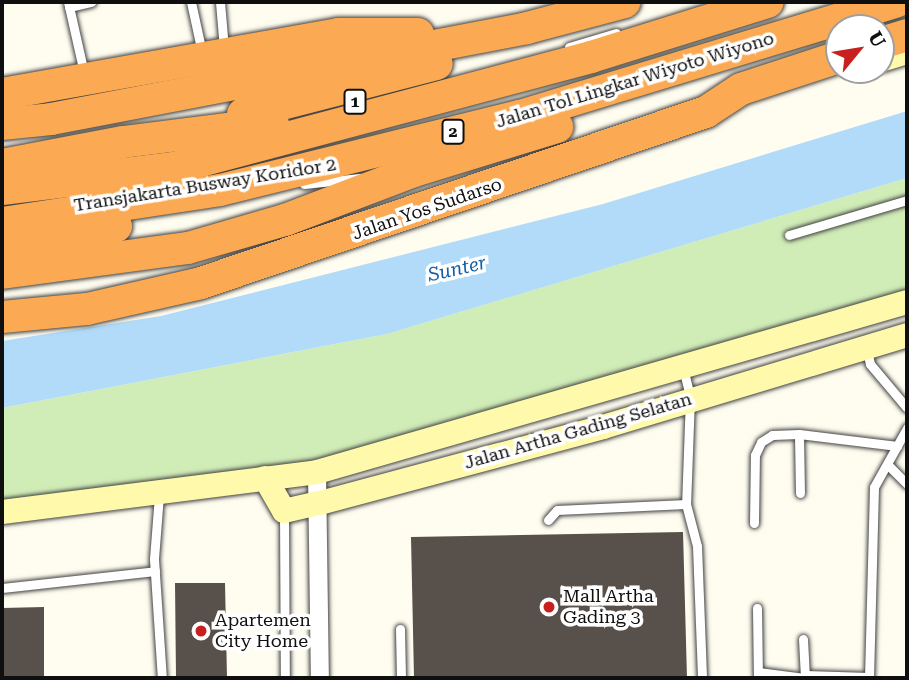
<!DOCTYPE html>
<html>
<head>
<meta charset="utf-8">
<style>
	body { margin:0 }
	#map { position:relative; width:909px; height:680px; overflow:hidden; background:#fffdf0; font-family:"Roboto Serif",serif }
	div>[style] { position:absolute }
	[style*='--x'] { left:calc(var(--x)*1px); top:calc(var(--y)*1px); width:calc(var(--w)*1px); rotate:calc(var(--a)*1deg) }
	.green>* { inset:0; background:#d0ecb7 }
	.water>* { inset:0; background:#b2dbf9 }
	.building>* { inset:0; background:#58504a }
	.roads { filter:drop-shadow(0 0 2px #424242) drop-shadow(0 0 2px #424242) }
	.lane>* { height:9px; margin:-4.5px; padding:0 4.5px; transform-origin:4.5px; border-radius:4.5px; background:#fff }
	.street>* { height:18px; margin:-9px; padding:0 9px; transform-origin:9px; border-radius:9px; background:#fff }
	.secondary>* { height:24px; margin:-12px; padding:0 12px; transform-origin:12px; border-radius:12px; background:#fffaab }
	.highway>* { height:32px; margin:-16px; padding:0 16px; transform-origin:16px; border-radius:16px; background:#fba952 }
	.dots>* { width:19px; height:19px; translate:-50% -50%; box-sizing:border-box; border:4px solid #fff; border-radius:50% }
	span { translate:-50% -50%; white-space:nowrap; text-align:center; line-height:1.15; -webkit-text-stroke:7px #fff; paint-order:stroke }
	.shield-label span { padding:2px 5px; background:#fff; border:2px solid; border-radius:5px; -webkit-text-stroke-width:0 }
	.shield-label { font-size:16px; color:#0f0f0f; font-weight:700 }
	.street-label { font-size:18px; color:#0f0f0f }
	.poi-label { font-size:18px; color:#0f0f0f }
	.left { translate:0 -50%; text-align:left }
	.water-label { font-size:19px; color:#105ea8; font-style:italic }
	.frame { position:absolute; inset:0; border:4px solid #0f0f0f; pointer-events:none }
	.north { position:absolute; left:825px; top:14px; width:70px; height:70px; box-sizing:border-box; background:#fff; border:2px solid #9f9f9f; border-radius:50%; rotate:60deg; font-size:19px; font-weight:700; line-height:28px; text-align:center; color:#0f0f0f }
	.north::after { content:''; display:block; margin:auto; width:24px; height:32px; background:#c7201f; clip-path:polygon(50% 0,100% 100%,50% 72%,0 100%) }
</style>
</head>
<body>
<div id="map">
	<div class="green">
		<i style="clip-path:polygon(907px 178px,907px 297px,317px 472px,2px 511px,2px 408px,387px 334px)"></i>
	</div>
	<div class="water">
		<i style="clip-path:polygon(907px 111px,907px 178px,387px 334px,2px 408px,2px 341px,161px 316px,603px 204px)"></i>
	</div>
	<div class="building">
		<i style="clip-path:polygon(683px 532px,687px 678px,414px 678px,411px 537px)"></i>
		<i style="clip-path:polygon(175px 583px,225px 583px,227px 678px,176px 678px)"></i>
		<i style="clip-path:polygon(44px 607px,44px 678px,2px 678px,2px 608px)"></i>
	</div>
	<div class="roads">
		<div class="lane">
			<i style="--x:68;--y:2;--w:73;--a:77.3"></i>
			<i style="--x:191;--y:2;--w:52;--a:77.8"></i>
			<i style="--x:220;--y:2;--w:47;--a:85.1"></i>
			<i style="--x:69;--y:7;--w:23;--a:-13"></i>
			<i style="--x:569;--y:47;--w:49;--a:-16.6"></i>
			<i style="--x:304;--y:184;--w:56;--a:-6.1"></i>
			<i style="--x:789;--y:235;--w:123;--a:-16.5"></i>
			<i style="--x:867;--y:350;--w:14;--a:78"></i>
			<i style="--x:870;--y:364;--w:57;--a:49.9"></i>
			<i style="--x:683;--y:368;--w:30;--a:76"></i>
			<i style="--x:690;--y:397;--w:107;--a:92.1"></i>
			<i style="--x:686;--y:504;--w:43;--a:75.3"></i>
			<i style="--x:697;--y:546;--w:132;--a:87.8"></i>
			<i style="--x:888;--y:465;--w:27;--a:45"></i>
			<i style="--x:800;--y:493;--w:59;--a:-91"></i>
			<i style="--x:799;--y:434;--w:99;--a:7"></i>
			<i style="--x:159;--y:495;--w:64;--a:94.5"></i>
			<i style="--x:154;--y:559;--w:119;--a:86.2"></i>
			<i style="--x:284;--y:512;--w:166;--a:89.7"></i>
			<i style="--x:548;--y:520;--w:13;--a:-48"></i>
			<i style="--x:557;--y:510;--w:129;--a:-2.7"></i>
			<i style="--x:754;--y:523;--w:68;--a:-89.2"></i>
			<i style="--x:755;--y:455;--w:14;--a:-65"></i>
			<i style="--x:761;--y:442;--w:13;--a:-32"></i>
			<i style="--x:772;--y:435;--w:27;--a:-2"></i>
			<i style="--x:2;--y:588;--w:154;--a:-6.3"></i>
			<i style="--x:757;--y:608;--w:70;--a:89.2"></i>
			<i style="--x:400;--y:629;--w:49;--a:88.8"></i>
			<i style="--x:803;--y:639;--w:36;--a:87"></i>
			<i style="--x:805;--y:675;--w:64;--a:1.8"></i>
			<i style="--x:758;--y:672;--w:47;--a:7.3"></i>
			<i style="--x:869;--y:678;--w:191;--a:-88.5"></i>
			<i style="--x:874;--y:487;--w:68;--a:-60.8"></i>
		</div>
		<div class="street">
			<i style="--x:317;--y:472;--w:206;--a:89.2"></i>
		</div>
		<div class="secondary">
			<i style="--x:881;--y:60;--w:27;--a:-17"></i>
			<i style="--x:265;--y:478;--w:38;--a:60"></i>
			<i style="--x:284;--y:511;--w:37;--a:-13"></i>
			<i style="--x:320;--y:503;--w:293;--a:-15"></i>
			<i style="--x:603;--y:427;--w:318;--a:-16.8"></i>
			<i style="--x:2;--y:512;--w:318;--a:-7.2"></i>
			<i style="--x:317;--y:472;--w:614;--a:-16.07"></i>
		</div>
		<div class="highway">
			<i style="--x:881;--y:43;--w:27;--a:-17"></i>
			<i style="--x:2;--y:94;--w:342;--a:-10.1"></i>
			<i style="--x:339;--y:34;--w:79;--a:0"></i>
			<i style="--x:243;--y:114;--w:200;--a:-14.5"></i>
			<i style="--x:2;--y:124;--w:49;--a:-5.8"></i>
			<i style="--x:51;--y:119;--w:485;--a:-10.8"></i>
			<i style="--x:527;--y:28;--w:101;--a:-14.9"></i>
			<i style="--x:2;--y:165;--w:123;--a:-10.8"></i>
			<i style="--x:123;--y:142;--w:151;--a:-7.2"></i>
			<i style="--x:2;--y:189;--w:173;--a:-7"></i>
			<i style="--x:174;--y:168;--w:432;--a:-14.9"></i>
			<i style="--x:591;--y:57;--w:185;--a:-17.3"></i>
			<i style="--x:2;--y:223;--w:220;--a:-8.6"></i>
			<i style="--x:220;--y:190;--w:309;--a:-13.9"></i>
			<i style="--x:520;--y:116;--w:393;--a:-16.9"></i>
			<i style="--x:2;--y:247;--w:116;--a:-10.4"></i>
			<i style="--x:2;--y:273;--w:188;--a:-7.7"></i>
			<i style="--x:188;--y:248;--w:101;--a:-16.1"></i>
			<i style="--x:285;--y:220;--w:138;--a:-20.8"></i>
			<i style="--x:414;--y:171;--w:150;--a:-17.1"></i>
			<i style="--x:2;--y:317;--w:85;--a:-5.4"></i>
			<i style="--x:87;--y:309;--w:117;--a:-12.8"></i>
			<i style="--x:201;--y:283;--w:533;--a:-18.71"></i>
			<i style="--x:706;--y:112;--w:42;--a:-33.3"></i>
			<i style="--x:741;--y:89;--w:103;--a:-18.1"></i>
		</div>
	</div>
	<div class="dots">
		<i style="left:549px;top:607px;background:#c7201f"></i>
		<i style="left:201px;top:631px;background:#c7201f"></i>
	</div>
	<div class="shield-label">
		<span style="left:355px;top:102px">1</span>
		<span style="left:453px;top:132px">2</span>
	</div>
	<div class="street-label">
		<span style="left:635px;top:80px;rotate:-17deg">Jalan Tol Lingkar Wiyoto Wiyono</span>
		<span style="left:205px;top:185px;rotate:-9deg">Transjakarta Busway Koridor 2</span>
		<span style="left:427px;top:209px;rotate:-19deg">Jalan Yos Sudarso</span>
		<span style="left:578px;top:431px;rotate:-16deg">Jalan Artha Gading Selatan</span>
	</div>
	<div class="poi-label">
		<span class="left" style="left:563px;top:607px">Mall Artha<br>Gading 3</span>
		<span class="left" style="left:215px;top:631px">Apartemen<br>City Home</span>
	</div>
	<div class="water-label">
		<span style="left:457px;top:269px;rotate:-13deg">Sunter</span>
	</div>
	<div class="frame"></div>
	<div class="north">U</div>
</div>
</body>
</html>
